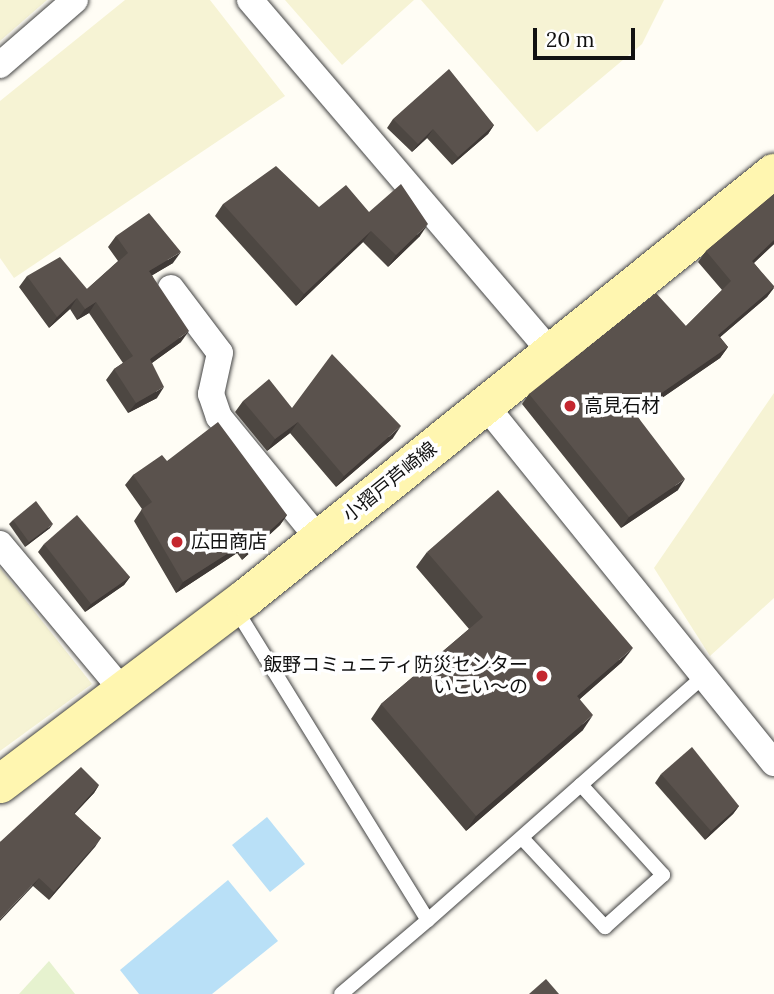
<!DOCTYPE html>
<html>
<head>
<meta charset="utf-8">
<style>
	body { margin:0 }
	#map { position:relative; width:774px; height:994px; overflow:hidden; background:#fffdf5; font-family:Lora,"Noto Sans JP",serif }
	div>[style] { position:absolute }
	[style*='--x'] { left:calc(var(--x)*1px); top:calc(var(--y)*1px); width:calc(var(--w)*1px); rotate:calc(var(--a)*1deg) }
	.farmland>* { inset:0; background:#f6f3d4 }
	.pitch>* { inset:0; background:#e6f2cf }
	.water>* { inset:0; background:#b9e0f7 }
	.roads { filter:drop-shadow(0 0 2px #444) drop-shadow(0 0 2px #444) }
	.service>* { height:14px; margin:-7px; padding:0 7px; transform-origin:7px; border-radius:7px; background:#fff }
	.minor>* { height:26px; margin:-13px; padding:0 13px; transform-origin:13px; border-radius:13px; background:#fff }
	.secondary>* { height:38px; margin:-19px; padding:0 19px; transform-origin:19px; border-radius:19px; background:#fff6b0 }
	.wall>* { inset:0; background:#4d4742 }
	.shaded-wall>* { inset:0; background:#3f3936 }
	.building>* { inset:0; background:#5a524d }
	.dots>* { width:19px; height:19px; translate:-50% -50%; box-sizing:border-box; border:4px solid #fff; border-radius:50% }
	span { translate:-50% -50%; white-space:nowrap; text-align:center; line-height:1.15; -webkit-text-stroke:7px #fff; paint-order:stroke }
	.poi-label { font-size:19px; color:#111 }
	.left { translate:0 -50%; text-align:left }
	.right { translate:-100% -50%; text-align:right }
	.street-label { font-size:19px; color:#111 }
	.scale { position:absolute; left:533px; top:28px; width:102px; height:32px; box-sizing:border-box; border:4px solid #111; border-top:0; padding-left:9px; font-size:21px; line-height:24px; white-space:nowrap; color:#111; -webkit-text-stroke:5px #fff; paint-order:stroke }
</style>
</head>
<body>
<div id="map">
	<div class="farmland">
		<i style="clip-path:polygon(0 0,47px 0,0 41px)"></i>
		<i style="clip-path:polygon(125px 0,210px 0,285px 96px,14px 278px,0 258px,0 101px)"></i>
		<i style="clip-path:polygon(285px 0,414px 0,342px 65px)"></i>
		<i style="clip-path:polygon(421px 0,664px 0,642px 44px,537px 132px)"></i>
		<i style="clip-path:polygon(774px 393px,774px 598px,710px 656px,654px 568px)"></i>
		<i style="clip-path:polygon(0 568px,92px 684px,0 751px)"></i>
	</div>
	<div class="pitch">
		<i style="clip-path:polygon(49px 961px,75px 994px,19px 994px)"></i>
	</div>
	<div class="water">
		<i style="clip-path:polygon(267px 817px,305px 864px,270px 892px,232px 845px)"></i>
		<i style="clip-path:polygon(228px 880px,278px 941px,212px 994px,139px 994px,120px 970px)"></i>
	</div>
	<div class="roads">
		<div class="service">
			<i style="--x:235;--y:608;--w:367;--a:58.3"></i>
			<i style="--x:428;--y:920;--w:114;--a:139.6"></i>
			<i style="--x:522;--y:838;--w:122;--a:47"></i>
			<i style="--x:605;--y:927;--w:78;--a:-41.9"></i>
			<i style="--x:663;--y:875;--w:122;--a:-132.3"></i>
			<i style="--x:428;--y:920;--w:368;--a:-41.5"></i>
		</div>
		<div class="minor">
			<i style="--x:250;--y:0;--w:460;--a:49.5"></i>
			<i style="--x:0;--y:65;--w:99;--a:-40.9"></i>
			<i style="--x:171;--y:288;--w:81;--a:53"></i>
			<i style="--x:220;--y:353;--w:42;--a:102.4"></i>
			<i style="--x:211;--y:394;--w:24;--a:71"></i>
			<i style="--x:219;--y:417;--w:158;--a:50.7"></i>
			<i style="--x:485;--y:405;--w:460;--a:51.1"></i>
			<i style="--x:0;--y:544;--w:190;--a:50.1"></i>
		</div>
		<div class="secondary">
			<i style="--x:0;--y:784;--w:308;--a:-37.1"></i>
			<i style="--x:246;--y:598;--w:678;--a:-38.83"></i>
		</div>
	</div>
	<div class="wall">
		<i style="clip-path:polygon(393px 119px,494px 125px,488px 134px,452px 165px,427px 138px,412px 152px,387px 128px)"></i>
		<i style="clip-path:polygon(774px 194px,774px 244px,754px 263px,774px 288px,767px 297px,720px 337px,728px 347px,720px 358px,637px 415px,678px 490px,621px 528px,522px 404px,529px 394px,686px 326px,722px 290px,698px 262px,706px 251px)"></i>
		<i style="clip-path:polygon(223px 204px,319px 207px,369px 212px,420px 236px,388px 267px,363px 242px,296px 306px,215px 216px)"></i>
		<i style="clip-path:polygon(116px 236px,173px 263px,152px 275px,181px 342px,152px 363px,157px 398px,128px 413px,106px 380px,114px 369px,123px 363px,89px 313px,77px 320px,70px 309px,49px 328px,19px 287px,27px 276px,87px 289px,118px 261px,108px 247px)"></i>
		<i style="clip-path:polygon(243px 401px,292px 408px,393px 438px,336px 487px,290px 433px,267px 451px,235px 412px)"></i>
		<i style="clip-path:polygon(167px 461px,287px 515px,280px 525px,242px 560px,237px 553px,176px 593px,134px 521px,142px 509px,125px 485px,133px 475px)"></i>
		<i style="clip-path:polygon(13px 520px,50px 528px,25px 547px,9px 524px)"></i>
		<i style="clip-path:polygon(44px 544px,130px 577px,124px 585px,85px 612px,38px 552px)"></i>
		<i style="clip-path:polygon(427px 552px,622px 662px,580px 699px,583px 730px,466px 831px,371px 719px,381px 704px,469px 629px,416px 567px)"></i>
		<i style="clip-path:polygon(661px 774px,739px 806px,733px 814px,705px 840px,655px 783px)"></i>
		<i style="clip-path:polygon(99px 785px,94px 793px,74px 814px,101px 838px,49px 900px,33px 886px,0 842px)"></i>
	</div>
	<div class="shaded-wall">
		<i style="clip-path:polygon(494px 125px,488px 134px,452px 165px,458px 157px)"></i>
		<i style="clip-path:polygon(433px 129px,427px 138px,412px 152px,418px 144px)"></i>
		<i style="clip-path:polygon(428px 224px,420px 236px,388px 267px,396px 255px)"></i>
		<i style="clip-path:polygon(371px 231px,363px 242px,296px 306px,304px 294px)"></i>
		<i style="clip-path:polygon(774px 240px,774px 244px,745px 271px,752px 261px)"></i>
		<i style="clip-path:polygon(181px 252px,173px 263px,141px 282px,149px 271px)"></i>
		<i style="clip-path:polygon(774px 287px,767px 297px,711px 345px,718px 335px)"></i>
		<i style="clip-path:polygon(77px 298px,70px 309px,49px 328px,57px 317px)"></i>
		<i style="clip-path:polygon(96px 302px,89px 313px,77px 320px,85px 309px)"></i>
		<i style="clip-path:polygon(189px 331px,181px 342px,142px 370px,150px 359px)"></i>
		<i style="clip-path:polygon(728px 347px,720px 358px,627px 422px,634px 412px)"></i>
		<i style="clip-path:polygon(164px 387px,157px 398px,128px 413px,136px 403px)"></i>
		<i style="clip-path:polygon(298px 422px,290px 433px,267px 451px,275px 439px)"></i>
		<i style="clip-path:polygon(401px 426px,393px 438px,336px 487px,344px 476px)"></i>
		<i style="clip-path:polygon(685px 479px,678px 490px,621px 528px,629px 517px)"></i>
		<i style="clip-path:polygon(287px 515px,280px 525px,242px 560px,249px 550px)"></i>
		<i style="clip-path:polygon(53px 524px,50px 528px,25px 547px,29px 542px)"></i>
		<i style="clip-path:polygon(244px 543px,237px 553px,176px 593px,183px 582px)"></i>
		<i style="clip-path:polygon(130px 577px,124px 585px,85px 612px,91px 604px)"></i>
		<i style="clip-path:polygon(633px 648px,622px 662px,566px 711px,577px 696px)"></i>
		<i style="clip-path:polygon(593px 715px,583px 730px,466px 831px,476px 816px)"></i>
		<i style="clip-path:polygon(99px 785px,94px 793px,68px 821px,74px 813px)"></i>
		<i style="clip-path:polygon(739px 806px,733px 814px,705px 840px,711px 831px)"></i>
		<i style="clip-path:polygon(101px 838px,95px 847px,49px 900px,54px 892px)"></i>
		<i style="clip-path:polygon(39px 878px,33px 886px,0 921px,0 919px)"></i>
	</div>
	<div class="building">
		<i style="clip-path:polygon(449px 69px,494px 125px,458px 157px,433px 129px,418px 144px,393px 119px)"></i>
		<i style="clip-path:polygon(276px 166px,319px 207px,346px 185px,369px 212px,401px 184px,428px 224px,396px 255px,371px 231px,304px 294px,223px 204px)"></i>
		<i style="clip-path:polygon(774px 194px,774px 240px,752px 261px,774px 286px,774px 287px,718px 335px,728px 347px,634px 412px,685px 479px,629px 517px,529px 394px,656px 293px,686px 326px,731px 281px,706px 251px)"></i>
		<i style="clip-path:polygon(149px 213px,181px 252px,149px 271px,189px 331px,150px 359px,164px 387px,136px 403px,114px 369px,133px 356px,96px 302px,85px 309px,77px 298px,57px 317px,27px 276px,60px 257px,87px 289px,128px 253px,116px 236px)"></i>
		<i style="clip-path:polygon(332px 354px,401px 426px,344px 476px,298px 422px,275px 439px,243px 401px,269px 379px,292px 408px)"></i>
		<i style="clip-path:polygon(218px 422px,287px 515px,249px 550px,244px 543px,183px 582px,141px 510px,152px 502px,133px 475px,162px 455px,167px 461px)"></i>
		<i style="clip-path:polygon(498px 490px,633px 648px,577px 696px,593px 715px,476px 816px,381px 704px,483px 617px,427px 552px)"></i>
		<i style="clip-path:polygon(36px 501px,53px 524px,29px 542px,13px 520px)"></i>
		<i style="clip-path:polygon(77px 515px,130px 577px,91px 604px,44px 544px)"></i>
		<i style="clip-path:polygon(692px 747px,739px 806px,711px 831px,661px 774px)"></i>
		<i style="clip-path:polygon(81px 767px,99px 785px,74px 813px,101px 838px,54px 892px,39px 878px,0 919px,0 842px)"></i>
		<i style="clip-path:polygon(546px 979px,559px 994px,529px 994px)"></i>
	</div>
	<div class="dots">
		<i style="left:570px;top:406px;background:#c4262e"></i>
		<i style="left:177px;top:542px;background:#c4262e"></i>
		<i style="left:542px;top:676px;background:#c4262e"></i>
	</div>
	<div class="poi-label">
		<span class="left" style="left:584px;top:406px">高見石材</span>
		<span class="left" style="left:191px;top:542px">広田商店</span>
		<span class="right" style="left:528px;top:676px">飯野コミュニティ防災センター<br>いこい～の</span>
	</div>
	<div class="street-label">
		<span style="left:390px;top:482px;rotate:-39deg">小摺戸芦崎線</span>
	</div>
	<div class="scale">20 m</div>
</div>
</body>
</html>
